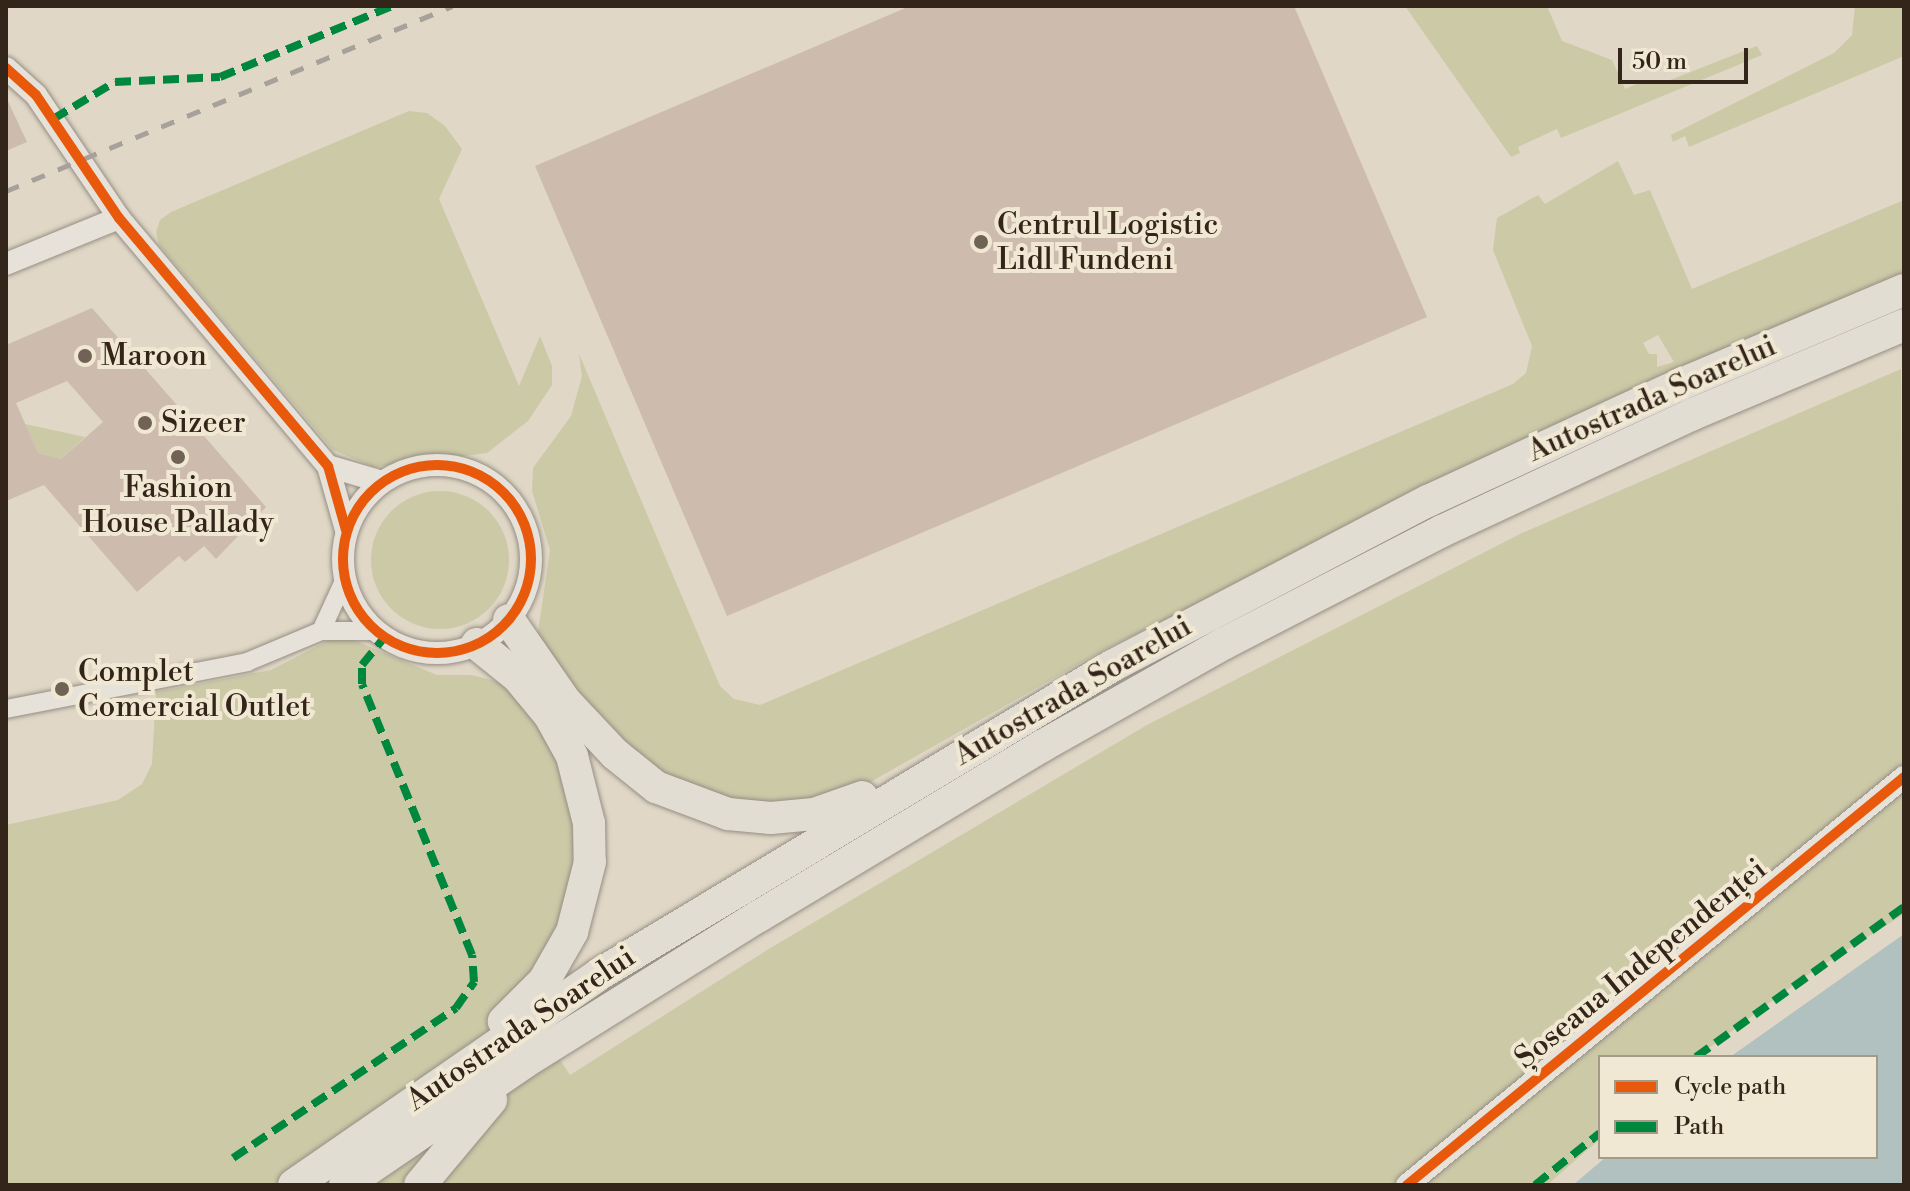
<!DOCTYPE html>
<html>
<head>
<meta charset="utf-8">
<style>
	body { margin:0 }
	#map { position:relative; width:1910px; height:1191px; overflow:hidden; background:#e0d7c6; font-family:"Libre Bodoni",serif }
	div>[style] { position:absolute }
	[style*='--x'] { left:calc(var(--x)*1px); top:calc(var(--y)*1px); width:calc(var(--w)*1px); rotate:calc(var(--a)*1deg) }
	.green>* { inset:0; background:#ccc9a7 }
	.round { border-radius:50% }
	.water>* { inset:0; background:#b1c1bf }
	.building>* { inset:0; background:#cdbcad }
	.roads { filter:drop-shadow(0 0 2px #958e83) drop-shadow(0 0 2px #958e83) }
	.minor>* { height:18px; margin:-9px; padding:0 9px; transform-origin:9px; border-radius:9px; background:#e6e2da }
	.tertiary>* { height:22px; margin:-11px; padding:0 11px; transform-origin:11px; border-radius:11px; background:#e6e2da }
	.tertiary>.ring { margin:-11px; padding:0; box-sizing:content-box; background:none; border:22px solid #e6e2da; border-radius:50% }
	.motorway>* { height:32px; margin:-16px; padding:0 16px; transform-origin:16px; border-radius:16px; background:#e2ddd3 }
	.rail>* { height:5px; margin-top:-2.5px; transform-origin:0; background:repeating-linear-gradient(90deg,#a6a19a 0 14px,transparent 0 28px) }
	.quiet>* { height:8px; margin-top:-4px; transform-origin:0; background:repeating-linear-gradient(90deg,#00873e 0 16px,transparent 0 24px) }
	.cycleway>* { height:10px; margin:-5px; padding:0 5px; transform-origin:5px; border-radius:5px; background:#e8590c }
	.cycleway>.ring { margin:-5px; padding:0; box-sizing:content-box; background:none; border:10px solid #e8590c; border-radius:50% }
	.dots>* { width:22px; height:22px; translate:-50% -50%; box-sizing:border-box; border:4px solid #f1e8d3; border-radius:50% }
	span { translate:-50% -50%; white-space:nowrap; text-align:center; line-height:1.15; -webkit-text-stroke:8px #f1e8d3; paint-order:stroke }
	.poi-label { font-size:30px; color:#34251a }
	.left { translate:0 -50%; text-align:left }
	.street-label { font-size:30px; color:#34251a }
	.frame { position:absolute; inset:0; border:8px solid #34251a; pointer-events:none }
	.legend { position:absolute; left:1598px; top:1055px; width:280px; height:104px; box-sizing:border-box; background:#f1e8d3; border:2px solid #a59a89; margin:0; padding:10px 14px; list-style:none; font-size:24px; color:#34251a }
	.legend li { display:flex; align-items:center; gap:16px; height:40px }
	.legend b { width:40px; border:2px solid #a59a89 }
	.scale { position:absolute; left:1618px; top:48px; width:130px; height:36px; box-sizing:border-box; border:4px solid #34251a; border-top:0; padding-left:10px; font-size:24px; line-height:28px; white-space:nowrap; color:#34251a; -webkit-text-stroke:6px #f1e8d3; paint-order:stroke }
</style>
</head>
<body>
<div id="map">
	<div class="green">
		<i style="clip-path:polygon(1405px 6px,1547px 6px,1562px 41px,1612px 60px,1625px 89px,1646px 80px,1670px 80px,1757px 46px,1762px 55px,1561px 138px,1557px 129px,1518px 147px,1520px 153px,1511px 157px)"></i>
		<i style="clip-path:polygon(1855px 6px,1904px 6px,1904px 56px,1689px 147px,1685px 136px,1673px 142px,1671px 135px,1834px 53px,1852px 35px)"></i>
		<i style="clip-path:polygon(409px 111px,427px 113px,445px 126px,462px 149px,439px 199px,519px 386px,540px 336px,552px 366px,552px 385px,528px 421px,487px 453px,374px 467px,333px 450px,159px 245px,156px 232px,160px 220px,171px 212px)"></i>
		<i style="clip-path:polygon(evenodd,1618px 161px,1634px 195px,1650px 190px,1692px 289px,1904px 200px,1904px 277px,1652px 386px,1107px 648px,837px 801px,780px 809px,691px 793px,609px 734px,537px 639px,550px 550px,532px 491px,533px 468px,571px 416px,582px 376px,579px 354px,720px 686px,734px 699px,760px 705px,1513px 384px,1526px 373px,1532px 346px,1493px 250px,1497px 218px,1538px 195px,1545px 204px,1618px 161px,1658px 335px,1674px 362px,1657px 367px,1657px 354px,1649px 354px,1643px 343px,1658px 335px)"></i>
		<i style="clip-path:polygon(1901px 369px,1904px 914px,1806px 976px,1697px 1057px,1600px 1057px,1600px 1139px,1547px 1185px,6px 1185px,6px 825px,118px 800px,142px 784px,152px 764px,156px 692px,271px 670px,331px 639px,351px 639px,437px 675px,471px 675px,503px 683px,538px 718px,572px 791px,578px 852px,552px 948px,519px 998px,570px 1075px,767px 950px,1147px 725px,1522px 533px)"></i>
		<i style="clip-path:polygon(25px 424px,85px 437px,61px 459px,38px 453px)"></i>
		<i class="round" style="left:371px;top:491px;width:138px;height:138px"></i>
	</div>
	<div class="water">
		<i style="clip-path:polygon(1904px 934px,1904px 1185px,1573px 1185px,1606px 1157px,1876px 1157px,1876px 1057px,1730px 1057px)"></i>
	</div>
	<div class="building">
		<i style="clip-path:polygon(910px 6px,1294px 6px,1427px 317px,727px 616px,535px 166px)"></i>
		<i style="clip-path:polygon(6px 97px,27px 142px,6px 151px)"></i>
		<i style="clip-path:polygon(evenodd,92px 308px,266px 507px,216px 559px,204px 546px,185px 562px,179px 556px,137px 592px,44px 485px,6px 501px,6px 345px,92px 308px,67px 381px,103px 422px,61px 459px,38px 453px,16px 403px,67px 381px)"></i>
	</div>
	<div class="roads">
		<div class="minor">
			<i style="--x:321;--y:631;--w:55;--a:-65.3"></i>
			<i style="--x:6;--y:709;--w:246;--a:-11"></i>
			<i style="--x:247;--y:662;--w:80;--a:-22.7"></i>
			<i style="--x:321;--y:631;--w:54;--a:0"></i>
		</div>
		<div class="tertiary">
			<i style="--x:6;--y:68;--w:40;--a:42"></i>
			<i style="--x:36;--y:95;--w:148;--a:56"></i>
			<i style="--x:119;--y:218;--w:324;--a:49.9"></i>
			<i style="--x:328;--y:466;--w:66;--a:74.3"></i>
			<i style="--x:6;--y:264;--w:122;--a:-22.2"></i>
			<i class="ring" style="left:343px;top:465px;width:166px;height:166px"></i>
			<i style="--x:328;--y:466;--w:56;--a:16.5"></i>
			<i style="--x:1407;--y:1185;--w:643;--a:-39.38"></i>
		</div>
		<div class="motorway">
			<i style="--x:509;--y:620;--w:98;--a:55.3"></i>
			<i style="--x:565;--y:701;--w:73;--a:46.7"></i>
			<i style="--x:615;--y:754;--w:53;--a:38.8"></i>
			<i style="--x:656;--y:787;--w:77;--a:20.6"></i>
			<i style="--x:728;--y:814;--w:43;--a:5.3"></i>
			<i style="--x:771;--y:818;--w:43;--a:-5.3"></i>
			<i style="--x:814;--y:814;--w:51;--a:-19.5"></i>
			<i style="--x:477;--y:644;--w:53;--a:38.8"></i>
			<i style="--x:518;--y:677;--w:50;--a:50.6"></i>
			<i style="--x:550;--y:716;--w:46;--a:61.2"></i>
			<i style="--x:572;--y:756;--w:69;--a:75.8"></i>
			<i style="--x:589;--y:823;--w:39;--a:89"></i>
			<i style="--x:590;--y:862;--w:72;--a:104.4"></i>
			<i style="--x:572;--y:932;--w:56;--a:119.7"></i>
			<i style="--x:544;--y:981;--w:57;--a:135"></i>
			<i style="--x:294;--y:1185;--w:369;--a:-34.6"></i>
			<i style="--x:598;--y:975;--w:600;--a:-31.01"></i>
			<i style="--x:1112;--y:666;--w:356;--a:-27.6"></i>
			<i style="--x:1428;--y:501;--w:277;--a:-24.8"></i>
			<i style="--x:1679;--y:385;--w:244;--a:-22.9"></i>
			<i style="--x:345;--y:1185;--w:218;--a:-34.3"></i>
			<i style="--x:525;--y:1062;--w:276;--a:-32"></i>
			<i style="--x:759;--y:916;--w:330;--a:-31"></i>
			<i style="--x:1042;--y:746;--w:210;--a:-29.4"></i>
			<i style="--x:1225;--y:643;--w:244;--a:-27.3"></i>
			<i style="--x:1442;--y:531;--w:277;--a:-25"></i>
			<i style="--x:1693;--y:414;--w:229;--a:-22.9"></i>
			<i style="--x:420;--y:1185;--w:111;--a:-50.1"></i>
		</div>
	</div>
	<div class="rail">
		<i style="--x:6;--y:191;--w:483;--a:-22.5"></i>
	</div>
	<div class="quiet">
		<i style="--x:53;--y:119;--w:72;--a:-30.8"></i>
		<i style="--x:115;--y:82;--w:105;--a:-2.7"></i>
		<i style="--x:220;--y:77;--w:186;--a:-22.4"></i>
		<i style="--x:1696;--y:1057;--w:256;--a:-35.8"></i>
		<i style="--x:233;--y:1158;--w:269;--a:-33.9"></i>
		<i style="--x:456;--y:1008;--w:32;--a:-55"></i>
		<i style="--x:474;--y:982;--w:27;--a:-94"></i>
		<i style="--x:472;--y:955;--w:292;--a:-112.1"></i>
		<i style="--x:362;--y:684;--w:19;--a:-90"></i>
		<i style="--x:362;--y:665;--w:35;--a:-51"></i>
		<i style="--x:1535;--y:1185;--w:83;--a:-38.7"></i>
	</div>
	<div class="cycleway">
		<i style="--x:6;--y:68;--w:40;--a:42"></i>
		<i style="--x:36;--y:95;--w:148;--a:56"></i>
		<i style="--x:119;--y:218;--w:324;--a:49.9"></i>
		<i style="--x:328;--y:466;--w:66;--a:74.3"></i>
		<i class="ring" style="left:343px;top:465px;width:178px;height:178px"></i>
		<i style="--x:1407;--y:1185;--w:643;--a:-39.38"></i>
	</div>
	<div class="dots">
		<i style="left:981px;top:242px;background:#706356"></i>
		<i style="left:85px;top:356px;background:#706356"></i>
		<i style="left:145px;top:423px;background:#706356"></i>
		<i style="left:178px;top:457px;background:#706356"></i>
		<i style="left:62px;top:689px;background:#706356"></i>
	</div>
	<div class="poi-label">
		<span class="left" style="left:997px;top:242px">Centrul Logistic<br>Lidl Fundeni</span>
		<span class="left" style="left:101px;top:356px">Maroon</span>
		<span class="left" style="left:161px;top:423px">Sizeer</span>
		<span style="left:178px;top:505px">Fashion<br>House Pallady</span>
		<span class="left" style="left:78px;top:689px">Complet<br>Comercial Outlet</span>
	</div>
	<div class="street-label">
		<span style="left:1652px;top:399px;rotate:-24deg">Autostrada Soarelui</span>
		<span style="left:1073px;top:691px;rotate:-30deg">Autostrada Soarelui</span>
		<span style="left:1641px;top:964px;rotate:-39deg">Șoseaua Independenței</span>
		<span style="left:521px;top:1029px;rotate:-34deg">Autostrada Soarelui</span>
	</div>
	<div class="frame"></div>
	<ul class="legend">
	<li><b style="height:10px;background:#e8590c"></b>Cycle path</li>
	<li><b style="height:10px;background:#00873e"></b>Path</li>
	</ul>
	<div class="scale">50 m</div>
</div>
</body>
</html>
